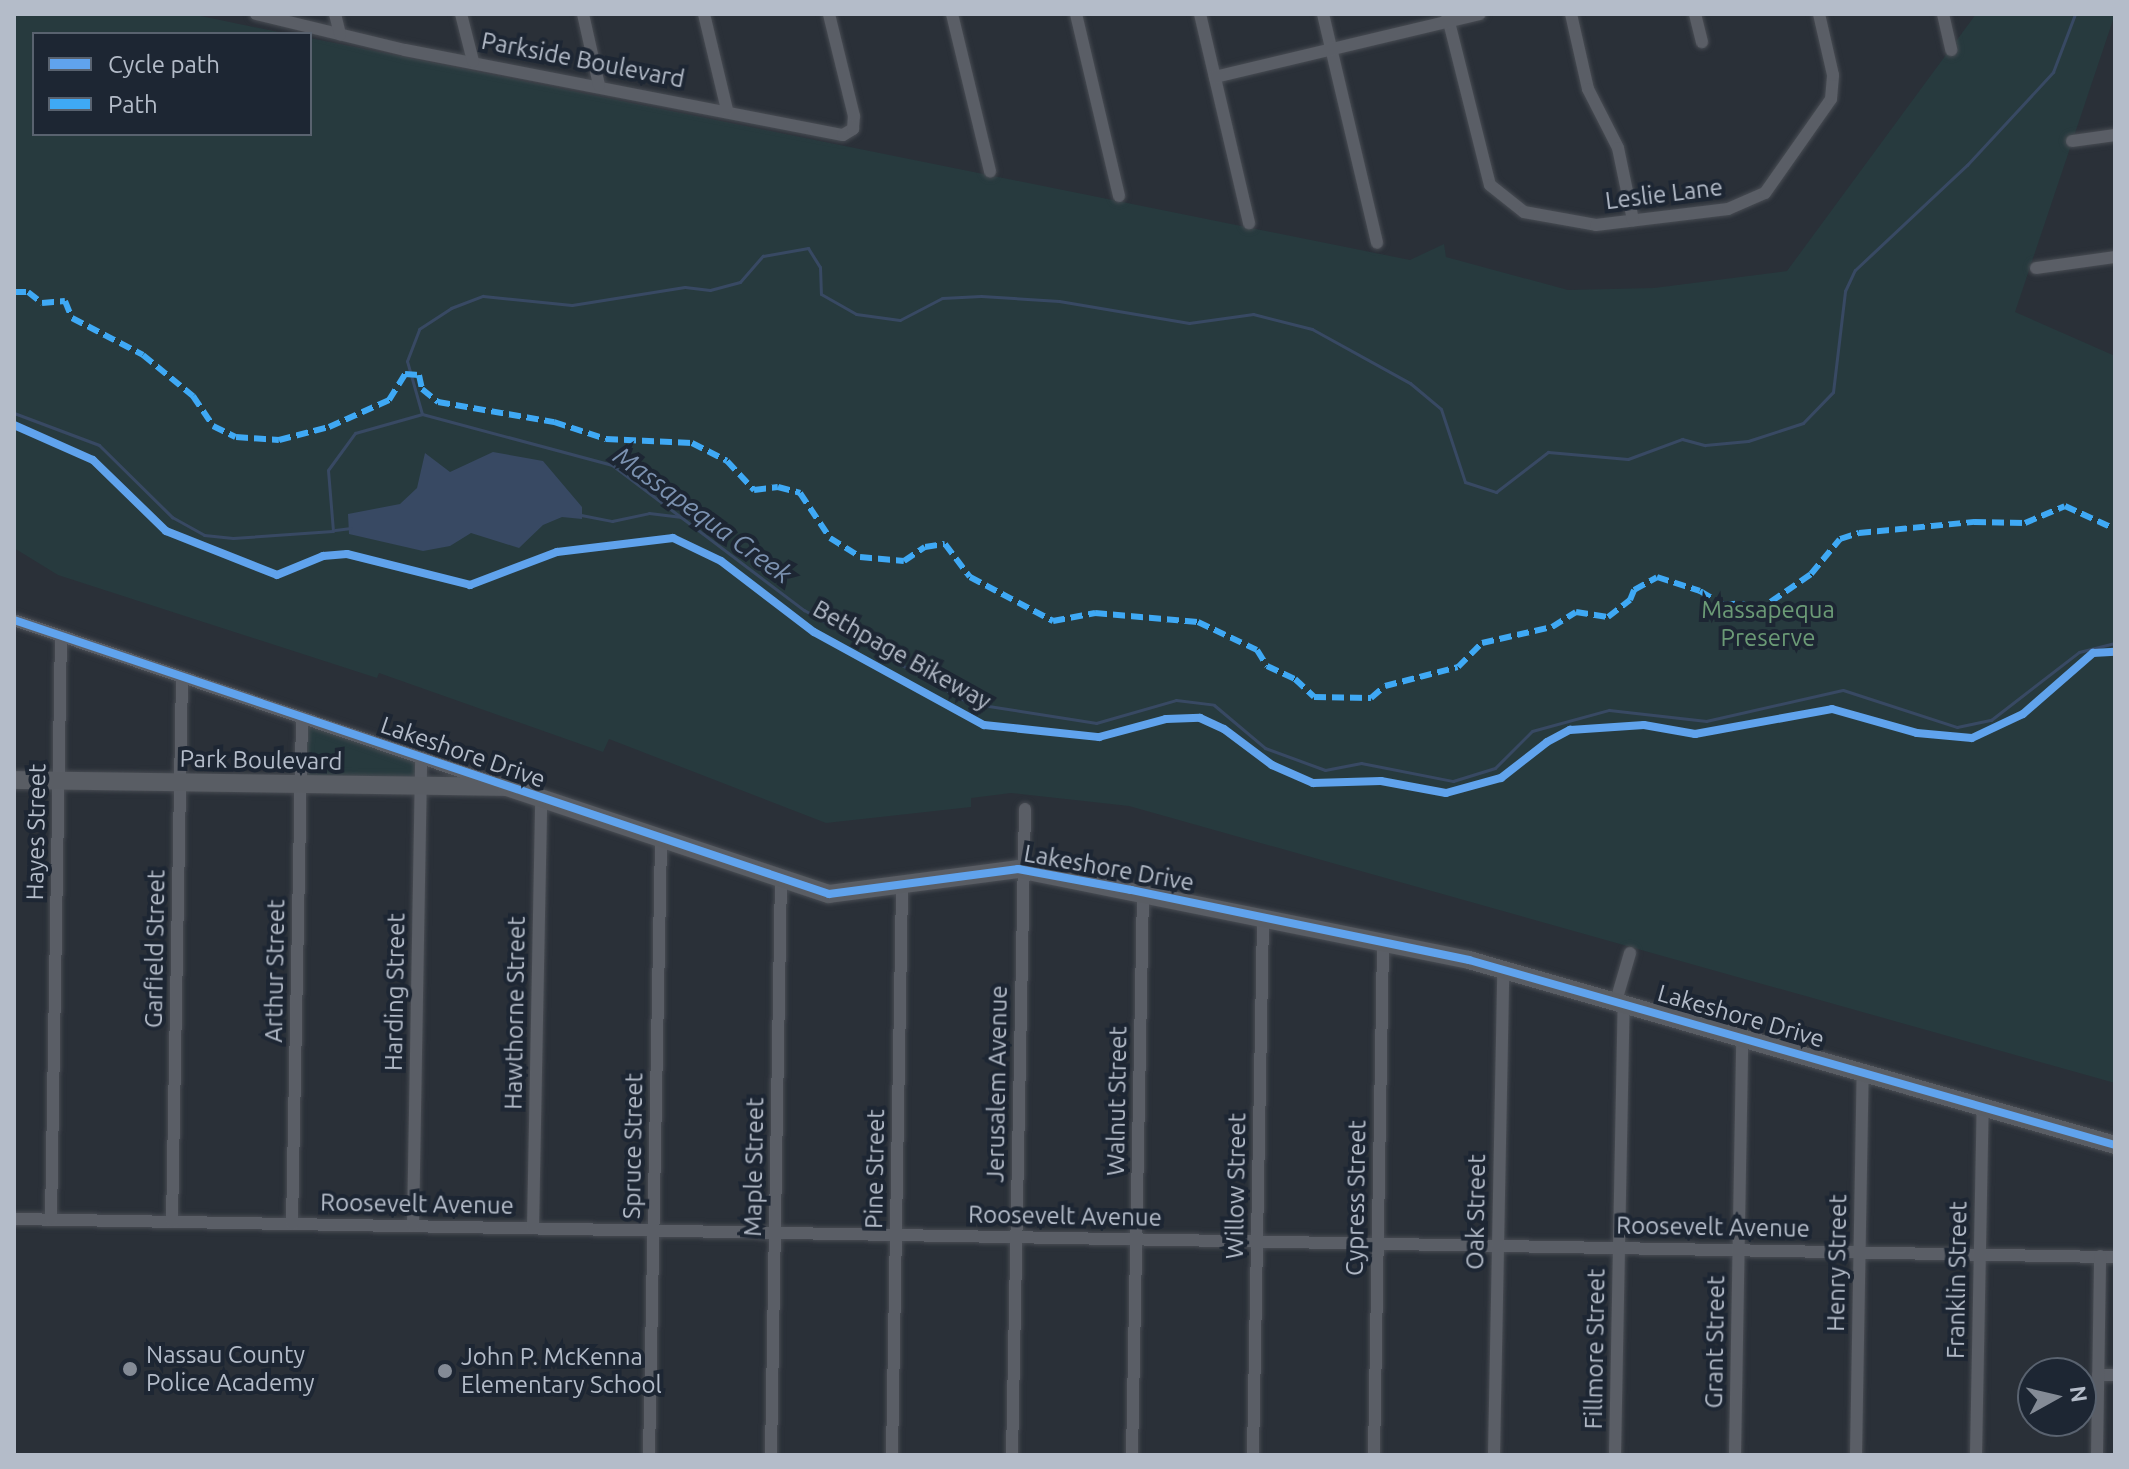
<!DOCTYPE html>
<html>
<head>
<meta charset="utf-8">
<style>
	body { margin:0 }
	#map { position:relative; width:2129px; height:1469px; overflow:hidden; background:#2a3038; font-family:Ubuntu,sans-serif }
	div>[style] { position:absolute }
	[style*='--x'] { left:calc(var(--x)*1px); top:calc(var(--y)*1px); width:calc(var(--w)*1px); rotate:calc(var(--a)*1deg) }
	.green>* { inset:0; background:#273a3e }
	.water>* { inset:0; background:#384963 }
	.stream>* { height:3px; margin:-1.5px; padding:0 1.5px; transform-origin:1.5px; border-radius:1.5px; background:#384963 }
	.roads { filter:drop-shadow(0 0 2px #484c53) drop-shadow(0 0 2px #484c53) }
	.street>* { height:12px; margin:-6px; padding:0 6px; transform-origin:6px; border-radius:6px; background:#5a5e66 }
	.secondary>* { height:18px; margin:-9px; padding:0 9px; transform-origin:9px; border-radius:9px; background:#595d64 }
	.quiet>* { height:6px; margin-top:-3px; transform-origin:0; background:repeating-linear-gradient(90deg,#3fa9f5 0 12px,transparent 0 18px) }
	.cycleway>* { height:8px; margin:-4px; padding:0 4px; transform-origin:4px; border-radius:4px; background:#60a3ed }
	.dots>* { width:22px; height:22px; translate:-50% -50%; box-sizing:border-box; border:4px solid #1d2633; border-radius:50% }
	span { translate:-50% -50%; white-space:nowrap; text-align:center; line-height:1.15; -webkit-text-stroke:8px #1d2633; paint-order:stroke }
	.street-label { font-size:24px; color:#b4bcc9 }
	.park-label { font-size:24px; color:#6b9a76 }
	.poi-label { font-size:24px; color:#b4bcc9 }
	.left { translate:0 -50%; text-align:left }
	.water-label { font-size:26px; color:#7c92b1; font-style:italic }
	.frame { position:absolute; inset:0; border:16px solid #b4bcc9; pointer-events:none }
	.legend { position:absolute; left:32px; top:32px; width:280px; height:104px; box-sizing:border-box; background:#1d2633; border:2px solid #59626f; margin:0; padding:10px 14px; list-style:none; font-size:24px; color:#b4bcc9 }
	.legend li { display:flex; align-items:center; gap:16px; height:40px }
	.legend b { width:40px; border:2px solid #59626f }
	.north { position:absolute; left:2017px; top:1357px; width:80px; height:80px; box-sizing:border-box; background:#1d2633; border:2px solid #59626f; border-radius:50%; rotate:82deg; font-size:22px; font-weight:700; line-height:32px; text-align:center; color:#b4bcc9 }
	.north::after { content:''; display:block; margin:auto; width:28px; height:36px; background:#848b96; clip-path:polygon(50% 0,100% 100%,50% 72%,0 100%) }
</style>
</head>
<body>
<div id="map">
	<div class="green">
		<i style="clip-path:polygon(14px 14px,191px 14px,288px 34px,34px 34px,34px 134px,310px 134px,310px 38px,1410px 260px,1444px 244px,1446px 257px,1568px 290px,1654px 288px,1787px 271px,1976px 14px,2115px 14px,2015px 312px,2115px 356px,2115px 1083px,1129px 806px,1011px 793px,971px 798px,971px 807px,826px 823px,609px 739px,603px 752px,379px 673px,377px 678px,58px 575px,14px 548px)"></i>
		<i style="clip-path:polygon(302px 719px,421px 759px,421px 787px,300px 785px)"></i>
	</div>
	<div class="water">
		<i style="clip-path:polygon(493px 452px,543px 461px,582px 507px,582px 519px,562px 517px,543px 525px,519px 548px,471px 533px,450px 546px,423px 551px,349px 534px,348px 514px,400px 504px,417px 488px,425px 453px,450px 472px)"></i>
	</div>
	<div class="stream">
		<i style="--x:14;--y:413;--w:91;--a:20.6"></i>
		<i style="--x:99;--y:445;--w:103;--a:44.6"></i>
		<i style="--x:172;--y:517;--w:37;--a:29"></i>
		<i style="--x:204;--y:535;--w:29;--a:6"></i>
		<i style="--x:233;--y:538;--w:100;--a:-4"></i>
		<i style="--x:333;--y:531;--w:61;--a:-94.7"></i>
		<i style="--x:328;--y:470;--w:46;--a:-53.9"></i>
		<i style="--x:355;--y:433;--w:70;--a:-15.8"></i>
		<i style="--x:422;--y:414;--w:197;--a:15"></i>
		<i style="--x:612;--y:465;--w:241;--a:37.1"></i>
		<i style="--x:804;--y:610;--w:189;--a:29.4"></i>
		<i style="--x:969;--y:703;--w:129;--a:8.9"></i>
		<i style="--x:1096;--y:723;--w:83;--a:-16"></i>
		<i style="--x:1176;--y:700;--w:38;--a:7"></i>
		<i style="--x:1214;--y:705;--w:67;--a:40.1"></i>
		<i style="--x:1265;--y:748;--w:64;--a:20.1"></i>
		<i style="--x:1325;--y:770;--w:37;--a:-11"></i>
		<i style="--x:1361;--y:763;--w:94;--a:11.1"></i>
		<i style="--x:1453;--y:781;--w:44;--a:-17.2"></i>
		<i style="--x:1495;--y:768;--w:52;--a:-45"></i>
		<i style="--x:1532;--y:731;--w:80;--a:-15.3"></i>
		<i style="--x:1609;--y:710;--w:98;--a:6.5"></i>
		<i style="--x:1706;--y:721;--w:140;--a:-12.8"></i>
		<i style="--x:1843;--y:690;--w:120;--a:18"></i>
		<i style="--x:1957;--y:727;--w:35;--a:-12"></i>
		<i style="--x:1991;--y:720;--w:111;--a:-37.7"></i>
		<i style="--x:2079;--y:652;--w:37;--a:-14"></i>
		<i style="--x:422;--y:414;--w:55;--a:-105.8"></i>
		<i style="--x:407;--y:361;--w:34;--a:-69"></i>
		<i style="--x:419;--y:329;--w:38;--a:-33"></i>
		<i style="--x:451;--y:308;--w:34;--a:-21"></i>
		<i style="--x:483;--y:296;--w:89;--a:5.8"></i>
		<i style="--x:572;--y:305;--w:114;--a:-9.1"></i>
		<i style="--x:685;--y:287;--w:25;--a:7"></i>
		<i style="--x:710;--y:290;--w:31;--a:-15"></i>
		<i style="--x:740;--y:282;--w:35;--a:-49"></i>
		<i style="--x:763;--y:256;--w:46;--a:-10.1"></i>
		<i style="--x:808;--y:248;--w:22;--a:58"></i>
		<i style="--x:820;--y:267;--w:27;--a:88"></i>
		<i style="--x:821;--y:294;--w:40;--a:29.7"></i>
		<i style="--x:856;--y:314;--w:44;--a:7.8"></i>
		<i style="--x:900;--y:320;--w:47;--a:-27.6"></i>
		<i style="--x:942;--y:298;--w:39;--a:-3"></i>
		<i style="--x:981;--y:296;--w:78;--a:3.7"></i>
		<i style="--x:1059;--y:301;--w:132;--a:9.6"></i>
		<i style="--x:1189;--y:323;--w:65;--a:-8"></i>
		<i style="--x:1253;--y:314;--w:61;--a:14.3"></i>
		<i style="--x:1312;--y:329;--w:112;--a:28.9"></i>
		<i style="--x:1410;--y:383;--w:40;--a:40"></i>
		<i style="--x:1441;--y:409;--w:77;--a:71.8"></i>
		<i style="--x:1465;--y:482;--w:33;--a:18"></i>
		<i style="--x:1496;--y:492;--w:66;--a:-37.6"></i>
		<i style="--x:1548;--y:452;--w:80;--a:5"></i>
		<i style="--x:1628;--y:459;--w:58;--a:-20.3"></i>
		<i style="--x:1682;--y:439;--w:24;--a:15"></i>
		<i style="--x:1705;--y:445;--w:43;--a:-5.3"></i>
		<i style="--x:1748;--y:441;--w:58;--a:-18.1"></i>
		<i style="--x:1803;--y:423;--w:43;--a:-45.9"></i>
		<i style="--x:1833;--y:392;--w:102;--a:-83.2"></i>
		<i style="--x:1845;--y:291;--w:23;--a:-65"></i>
		<i style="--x:1855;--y:270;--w:154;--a:-43.2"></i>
		<i style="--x:1967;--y:165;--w:127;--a:-47.2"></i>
		<i style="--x:2053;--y:72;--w:62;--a:-69.2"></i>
		<i style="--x:581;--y:515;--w:32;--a:11"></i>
		<i style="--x:612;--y:521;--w:38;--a:-12"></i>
		<i style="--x:649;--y:513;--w:35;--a:7"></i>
		<i style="--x:335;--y:530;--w:16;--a:-7"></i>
	</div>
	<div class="roads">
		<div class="street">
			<i style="--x:256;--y:14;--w:153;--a:13.6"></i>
			<i style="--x:405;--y:50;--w:446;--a:11"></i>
			<i style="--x:843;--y:135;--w:12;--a:-31"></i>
			<i style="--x:853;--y:129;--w:13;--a:-86"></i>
			<i style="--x:854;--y:116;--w:105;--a:-103.8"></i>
			<i style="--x:335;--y:14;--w:21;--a:76"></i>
			<i style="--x:461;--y:14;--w:49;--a:75.7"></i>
			<i style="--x:583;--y:14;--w:73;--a:77.3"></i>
			<i style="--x:704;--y:14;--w:99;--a:76.5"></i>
			<i style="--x:952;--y:14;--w:162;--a:76.4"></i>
			<i style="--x:1076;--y:14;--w:187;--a:76.7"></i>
			<i style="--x:1200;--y:14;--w:215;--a:76.8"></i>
			<i style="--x:1323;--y:14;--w:235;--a:76.7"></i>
			<i style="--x:1447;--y:14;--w:176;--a:75.9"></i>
			<i style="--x:1490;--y:185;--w:43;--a:38.5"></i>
			<i style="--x:1524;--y:212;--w:73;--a:10.2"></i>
			<i style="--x:1596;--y:225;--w:133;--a:-6.9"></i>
			<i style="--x:1728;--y:209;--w:40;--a:-23.4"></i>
			<i style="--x:1765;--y:193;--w:115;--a:-54.9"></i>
			<i style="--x:1831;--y:99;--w:24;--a:-85"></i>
			<i style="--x:1833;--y:75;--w:63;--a:-102.9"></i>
			<i style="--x:1571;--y:14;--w:77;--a:77.2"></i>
			<i style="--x:1588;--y:89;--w:66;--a:63"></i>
			<i style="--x:1618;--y:148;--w:74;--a:78.2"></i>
			<i style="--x:1695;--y:14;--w:29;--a:76"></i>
			<i style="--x:1943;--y:14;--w:37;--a:77"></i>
			<i style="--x:1215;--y:77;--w:272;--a:-13.4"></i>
			<i style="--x:2072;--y:141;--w:43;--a:-7.9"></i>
			<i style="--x:2036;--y:268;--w:80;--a:-7.9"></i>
			<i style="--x:14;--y:620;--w:505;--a:18.72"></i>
			<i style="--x:1616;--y:1001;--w:50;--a:-73.7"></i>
			<i style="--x:14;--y:1219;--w:2101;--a:1.04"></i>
			<i style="--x:51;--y:1219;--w:583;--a:-89.02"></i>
			<i style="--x:172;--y:1222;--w:544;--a:-88.95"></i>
			<i style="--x:292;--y:1224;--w:505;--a:-88.87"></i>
			<i style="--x:413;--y:1226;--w:467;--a:-89"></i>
			<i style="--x:533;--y:1228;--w:429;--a:-88.9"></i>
			<i style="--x:2098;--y:1375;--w:17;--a:0"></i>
			<i style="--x:649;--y:1455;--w:616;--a:-88.88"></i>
			<i style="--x:771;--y:1455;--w:576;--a:-89.01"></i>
			<i style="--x:892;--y:1455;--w:570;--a:-88.99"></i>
			<i style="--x:1012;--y:1455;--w:646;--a:-88.85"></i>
			<i style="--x:1132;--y:1455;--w:562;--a:-88.88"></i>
			<i style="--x:1253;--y:1455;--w:537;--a:-88.93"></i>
			<i style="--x:1374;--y:1455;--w:513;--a:-88.99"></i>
			<i style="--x:1494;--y:1455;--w:486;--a:-88.9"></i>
			<i style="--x:1615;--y:1455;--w:451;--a:-88.9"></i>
			<i style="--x:1735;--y:1455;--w:417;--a:-89"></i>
			<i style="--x:1856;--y:1455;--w:383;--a:-89"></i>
			<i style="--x:1976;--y:1455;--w:349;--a:-88.9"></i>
			<i style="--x:2097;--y:1455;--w:199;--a:-89.1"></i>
		</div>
		<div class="secondary">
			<i style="--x:14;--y:780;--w:493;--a:0.8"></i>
			<i style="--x:507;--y:787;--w:339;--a:18.4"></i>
			<i style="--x:829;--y:894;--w:191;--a:-7.5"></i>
			<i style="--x:1018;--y:869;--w:460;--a:11.4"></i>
			<i style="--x:1469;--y:960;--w:672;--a:15.98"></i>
		</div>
	</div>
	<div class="quiet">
		<i style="--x:14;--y:292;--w:14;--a:0"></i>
		<i style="--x:28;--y:292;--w:18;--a:38"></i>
		<i style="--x:42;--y:303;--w:23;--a:-5"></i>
		<i style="--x:65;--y:301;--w:18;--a:68"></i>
		<i style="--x:72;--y:318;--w:80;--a:27.5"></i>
		<i style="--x:143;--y:355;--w:65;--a:39.4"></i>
		<i style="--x:193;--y:396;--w:36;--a:56"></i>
		<i style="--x:213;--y:426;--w:25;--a:26"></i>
		<i style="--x:236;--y:437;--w:43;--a:4"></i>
		<i style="--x:279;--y:440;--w:52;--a:-14.6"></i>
		<i style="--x:329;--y:427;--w:66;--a:-24.2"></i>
		<i style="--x:389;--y:400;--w:31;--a:-58"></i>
		<i style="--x:405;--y:374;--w:14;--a:4"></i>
		<i style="--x:419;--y:375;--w:14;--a:78"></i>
		<i style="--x:422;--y:389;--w:21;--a:39"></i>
		<i style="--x:438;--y:402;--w:118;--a:9.8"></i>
		<i style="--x:554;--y:422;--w:55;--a:18.1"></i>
		<i style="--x:606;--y:439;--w:86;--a:2.7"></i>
		<i style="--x:692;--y:443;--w:39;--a:27"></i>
		<i style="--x:727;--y:461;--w:40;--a:47"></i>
		<i style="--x:754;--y:490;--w:24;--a:-7"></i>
		<i style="--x:778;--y:487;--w:23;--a:15"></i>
		<i style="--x:800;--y:493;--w:54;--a:56.3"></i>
		<i style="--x:830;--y:538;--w:36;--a:32"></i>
		<i style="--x:860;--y:557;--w:44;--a:5.2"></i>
		<i style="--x:904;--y:561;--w:25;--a:-34"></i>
		<i style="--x:925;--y:547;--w:20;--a:-9"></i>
		<i style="--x:945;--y:544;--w:41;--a:52.9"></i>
		<i style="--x:970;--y:577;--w:94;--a:27.9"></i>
		<i style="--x:1053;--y:621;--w:43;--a:-10.8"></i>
		<i style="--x:1095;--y:613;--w:103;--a:5"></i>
		<i style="--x:1198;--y:622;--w:65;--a:25.4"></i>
		<i style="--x:1257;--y:650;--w:19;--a:58"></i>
		<i style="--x:1267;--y:666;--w:31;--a:25"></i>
		<i style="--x:1295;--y:679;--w:26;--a:43"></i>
		<i style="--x:1314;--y:697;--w:57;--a:1"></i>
		<i style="--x:1371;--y:698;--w:18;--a:-41"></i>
		<i style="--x:1385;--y:686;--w:75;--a:-14.6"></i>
		<i style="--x:1458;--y:667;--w:34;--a:-45"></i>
		<i style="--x:1482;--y:643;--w:72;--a:-12.9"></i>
		<i style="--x:1552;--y:627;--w:28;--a:-32"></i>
		<i style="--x:1576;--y:612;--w:32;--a:9"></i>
		<i style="--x:1608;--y:617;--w:28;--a:-38"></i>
		<i style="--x:1630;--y:600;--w:11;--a:-68"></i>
		<i style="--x:1634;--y:590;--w:26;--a:-29"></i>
		<i style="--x:1657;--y:577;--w:45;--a:18"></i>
		<i style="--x:1700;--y:591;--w:27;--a:31"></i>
		<i style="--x:1723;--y:605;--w:18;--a:-6"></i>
		<i style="--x:1741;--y:603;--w:17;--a:31"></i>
		<i style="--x:1756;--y:612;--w:67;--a:-34.6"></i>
		<i style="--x:1811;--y:574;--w:45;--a:-50.4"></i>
		<i style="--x:1840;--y:539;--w:20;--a:-18"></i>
		<i style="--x:1859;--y:533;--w:116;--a:-5.5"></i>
		<i style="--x:1974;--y:522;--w:51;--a:1.1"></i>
		<i style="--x:2025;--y:523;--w:43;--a:-23"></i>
		<i style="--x:2065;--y:506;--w:55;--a:24.7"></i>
	</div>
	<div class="cycleway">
		<i style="--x:14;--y:425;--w:86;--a:23.9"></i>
		<i style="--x:93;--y:460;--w:102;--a:44.2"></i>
		<i style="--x:166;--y:531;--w:119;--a:21.6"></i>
		<i style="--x:277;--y:575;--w:50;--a:-22.4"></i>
		<i style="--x:323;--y:556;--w:24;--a:-5"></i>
		<i style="--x:347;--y:554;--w:127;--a:14.1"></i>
		<i style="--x:470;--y:585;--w:93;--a:-20.8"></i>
		<i style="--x:557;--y:552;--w:117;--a:-6.9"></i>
		<i style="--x:673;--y:538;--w:53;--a:25.6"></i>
		<i style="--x:721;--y:561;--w:117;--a:37.4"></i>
		<i style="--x:814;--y:632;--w:194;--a:28.7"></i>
		<i style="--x:984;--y:725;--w:116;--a:6"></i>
		<i style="--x:1099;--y:737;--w:69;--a:-15"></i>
		<i style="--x:1166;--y:719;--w:34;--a:-2"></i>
		<i style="--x:1200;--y:718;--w:26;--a:25"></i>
		<i style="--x:1224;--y:729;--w:60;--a:36.9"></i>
		<i style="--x:1272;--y:765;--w:45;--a:23.7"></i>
		<i style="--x:1313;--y:783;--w:68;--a:-1.7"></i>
		<i style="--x:1381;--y:781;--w:66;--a:10.5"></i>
		<i style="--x:1446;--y:793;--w:57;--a:-15.3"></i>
		<i style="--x:1501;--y:778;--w:58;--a:-38"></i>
		<i style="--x:1547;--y:742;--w:26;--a:-28"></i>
		<i style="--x:1570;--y:730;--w:74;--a:-3.9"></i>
		<i style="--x:1644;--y:725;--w:52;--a:10"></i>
		<i style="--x:1695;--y:734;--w:139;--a:-10.3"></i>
		<i style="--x:1832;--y:709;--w:88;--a:15.8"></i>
		<i style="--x:1917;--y:733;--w:55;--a:5.2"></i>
		<i style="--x:1972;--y:738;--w:56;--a:-25.2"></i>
		<i style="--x:2023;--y:714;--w:93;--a:-41.1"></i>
		<i style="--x:2093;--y:653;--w:22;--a:-3"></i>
		<i style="--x:14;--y:620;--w:860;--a:18.58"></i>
		<i style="--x:829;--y:894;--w:191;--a:-7.5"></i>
		<i style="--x:1018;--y:869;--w:115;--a:10.5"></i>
		<i style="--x:1131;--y:890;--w:345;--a:11.7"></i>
		<i style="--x:1469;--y:960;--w:672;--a:15.98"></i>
	</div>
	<div class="dots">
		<i style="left:130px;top:1369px;background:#848b96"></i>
		<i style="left:445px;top:1371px;background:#848b96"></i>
	</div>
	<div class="street-label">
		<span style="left:583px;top:60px;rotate:11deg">Parkside Boulevard</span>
		<span style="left:1664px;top:194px;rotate:-7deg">Leslie Lane</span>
		<span style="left:902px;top:655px;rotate:29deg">Bethpage Bikeway</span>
		<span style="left:463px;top:752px;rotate:19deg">Lakeshore Drive</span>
		<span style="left:261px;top:760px;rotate:1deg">Park Boulevard</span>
		<span style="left:36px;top:832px;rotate:-89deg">Hayes Street</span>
		<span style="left:1109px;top:868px;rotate:10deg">Lakeshore Drive</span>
		<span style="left:155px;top:949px;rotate:-89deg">Garfield Street</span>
		<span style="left:275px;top:971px;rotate:-89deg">Arthur Street</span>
		<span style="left:395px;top:992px;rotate:-89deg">Harding Street</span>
		<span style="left:515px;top:1013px;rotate:-89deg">Hawthorne Street</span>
		<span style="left:1741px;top:1016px;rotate:16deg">Lakeshore Drive</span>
		<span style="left:997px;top:1084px;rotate:-89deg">Jerusalem Avenue</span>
		<span style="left:1117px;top:1101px;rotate:-89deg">Walnut Street</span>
		<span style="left:633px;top:1146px;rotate:-89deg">Spruce Street</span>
		<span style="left:754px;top:1167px;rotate:-89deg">Maple Street</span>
		<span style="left:875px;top:1169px;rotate:-89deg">Pine Street</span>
		<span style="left:1236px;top:1186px;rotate:-89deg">Willow Street</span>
		<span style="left:1356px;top:1198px;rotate:-89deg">Cypress Street</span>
		<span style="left:417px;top:1204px;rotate:1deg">Roosevelt Avenue</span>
		<span style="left:1476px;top:1212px;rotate:-89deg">Oak Street</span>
		<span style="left:1065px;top:1216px;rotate:1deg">Roosevelt Avenue</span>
		<span style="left:1713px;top:1227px;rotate:1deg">Roosevelt Avenue</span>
		<span style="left:1837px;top:1263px;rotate:-89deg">Henry Street</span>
		<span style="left:1957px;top:1280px;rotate:-89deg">Franklin Street</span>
		<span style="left:1715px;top:1342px;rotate:-89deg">Grant Street</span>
		<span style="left:1595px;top:1349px;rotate:-89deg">Fillmore Street</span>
	</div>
	<div class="park-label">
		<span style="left:1768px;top:624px">Massapequa<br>Preserve</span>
	</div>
	<div class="poi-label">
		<span class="left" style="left:146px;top:1369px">Nassau County<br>Police Academy</span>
		<span class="left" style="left:461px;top:1371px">John P. McKenna<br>Elementary School</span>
	</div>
	<div class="water-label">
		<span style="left:703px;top:515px;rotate:36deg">Massapequa Creek</span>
	</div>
	<div class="frame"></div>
	<ul class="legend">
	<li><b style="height:10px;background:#60a3ed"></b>Cycle path</li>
	<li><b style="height:10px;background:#3fa9f5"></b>Path</li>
	</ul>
	<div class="north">N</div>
</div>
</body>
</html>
